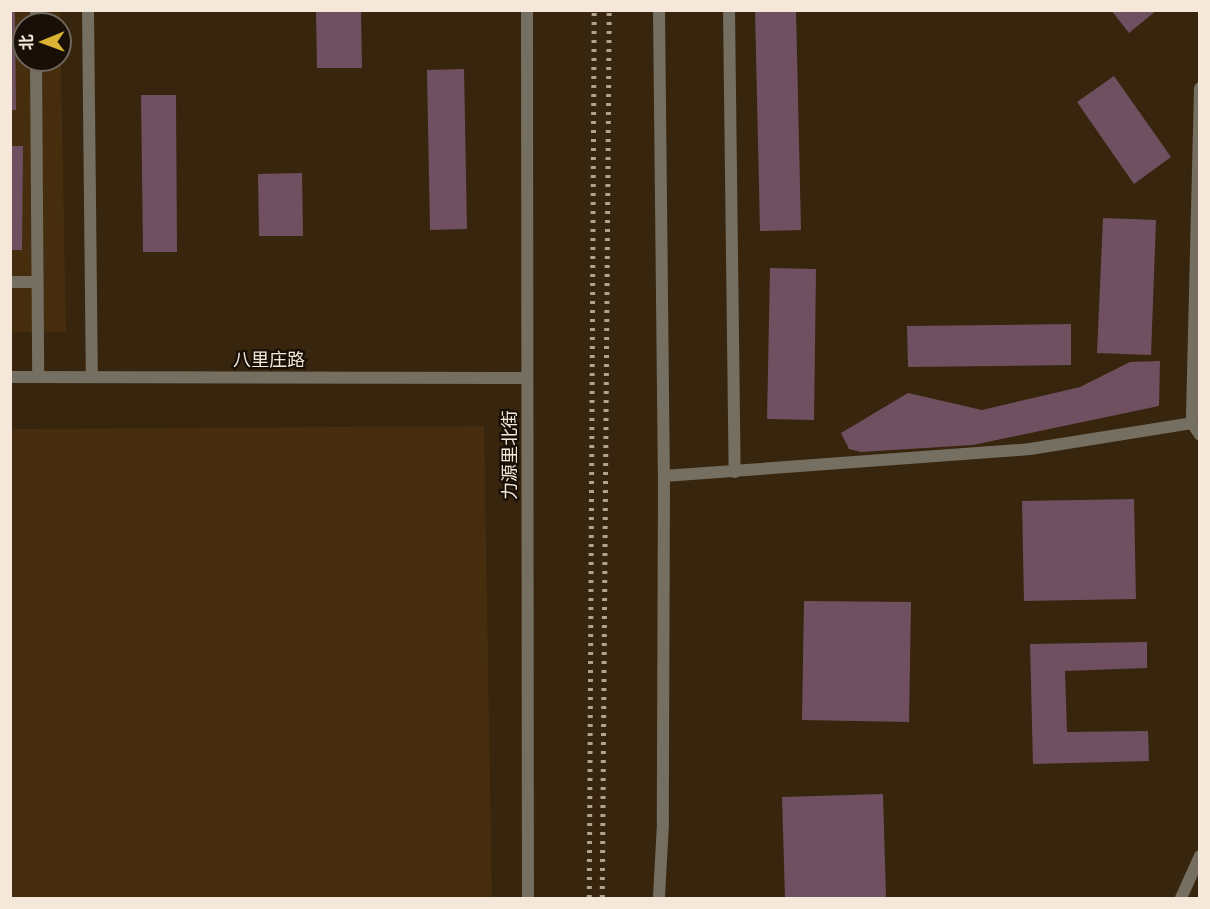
<!DOCTYPE html>
<html>
<head>
<meta charset="utf-8">
<style>
	body { margin:0 }
	#map { position:relative; width:1210px; height:909px; overflow:hidden; background:#38250d; font-family:Manrope,"Noto Sans SC",sans-serif }
	div>[style] { position:absolute }
	[style*='--x'] { left:calc(var(--x)*1px); top:calc(var(--y)*1px); width:calc(var(--w)*1px); rotate:calc(var(--a)*1deg) }
	.built>* { inset:0; background:#452d0e }
	.building>* { inset:0; background:#6e5060 }
	.lane>* { height:12px; margin:-6px; padding:0 6px; transform-origin:6px; border-radius:6px; background:#746f61 }
	.street>* { height:12px; margin:-6px; padding:0 6px; transform-origin:6px; border-radius:6px; background:#746f61 }
	.rail>* { height:4.5px; margin-top:-2.25px; transform-origin:0; background:repeating-linear-gradient(90deg,#b1a290 0 3px,transparent 0 9px) }
	span { translate:-50% -50%; white-space:nowrap; text-align:center; line-height:1.15; -webkit-text-stroke:4.5px #181007; paint-order:stroke }
	.street-label { font-size:18px; color:#f5e8da }
	.frame { position:absolute; inset:0; border:12px solid #f5e8da; pointer-events:none }
	.north { position:absolute; left:12px; top:12px; width:60px; height:60px; box-sizing:border-box; background:#181007; border:2px solid #70665b; border-radius:50%; rotate:269deg; font-size:16px; font-weight:700; line-height:24px; text-align:center; color:#f5e8da }
	.north::after { content:''; display:block; margin:auto; width:21px; height:27px; background:#dab334; clip-path:polygon(50% 0,100% 100%,50% 72%,0 100%) }
</style>
</head>
<body>
<div id="map">
	<div class="built">
		<i style="clip-path:polygon(evenodd,11px 11px,60px 11px,66px 332px,11px 332px,11px 11px,24px 24px,60px 24px,60px 60px,24px 60px,24px 24px)"></i>
		<i style="clip-path:polygon(484px 426px,492px 898px,11px 898px,11px 429px)"></i>
	</div>
	<div class="building">
		<i style="clip-path:polygon(10px 10px,15px 10px,16px 110px,10px 110px)"></i>
		<i style="clip-path:polygon(316px 10px,361px 10px,362px 68px,317px 68px)"></i>
		<i style="clip-path:polygon(755px 10px,796px 10px,801px 230px,760px 231px)"></i>
		<i style="clip-path:polygon(1111px 10px,1157px 10px,1129px 33px)"></i>
		<i style="clip-path:polygon(464px 69px,467px 229px,430px 230px,427px 70px)"></i>
		<i style="clip-path:polygon(1114px 76px,1171px 157px,1134px 184px,1077px 102px)"></i>
		<i style="clip-path:polygon(141px 95px,176px 95px,177px 252px,143px 252px)"></i>
		<i style="clip-path:polygon(10px 146px,23px 146px,22px 250px,10px 250px)"></i>
		<i style="clip-path:polygon(302px 173px,303px 236px,259px 236px,258px 174px)"></i>
		<i style="clip-path:polygon(1103px 218px,1156px 220px,1151px 355px,1097px 353px)"></i>
		<i style="clip-path:polygon(770px 268px,816px 269px,814px 420px,767px 419px)"></i>
		<i style="clip-path:polygon(1071px 324px,1071px 365px,908px 367px,907px 326px)"></i>
		<i style="clip-path:polygon(1160px 361px,1159px 406px,973px 445px,861px 452px,849px 449px,841px 433px,908px 393px,982px 410px,1080px 387px,1130px 362px)"></i>
		<i style="clip-path:polygon(1134px 499px,1136px 599px,1024px 601px,1022px 501px)"></i>
		<i style="clip-path:polygon(804px 601px,911px 602px,909px 722px,802px 720px)"></i>
		<i style="clip-path:polygon(1147px 642px,1147px 668px,1065px 671px,1067px 732px,1148px 731px,1149px 761px,1033px 764px,1030px 644px)"></i>
		<i style="clip-path:polygon(883px 794px,886px 898px,785px 898px,782px 797px)"></i>
	</div>
	<div class="lane">
		<i style="--x:10;--y:282;--w:27;--a:0"></i>
	</div>
	<div class="street">
		<i style="--x:36;--y:10;--w:14;--a:90"></i>
		<i style="--x:88;--y:10;--w:366;--a:89.4"></i>
		<i style="--x:527;--y:10;--w:888;--a:89.94"></i>
		<i style="--x:659;--y:10;--w:466;--a:89.4"></i>
		<i style="--x:664;--y:476;--w:347;--a:90.2"></i>
		<i style="--x:663;--y:823;--w:75;--a:93.1"></i>
		<i style="--x:729;--y:10;--w:462;--a:89.3"></i>
		<i style="--x:36;--y:60;--w:317;--a:89.6"></i>
		<i style="--x:1200;--y:88;--w:335;--a:91.4"></i>
		<i style="--x:1192;--y:423;--w:14;--a:56"></i>
		<i style="--x:10;--y:377;--w:517;--a:0.11"></i>
		<i style="--x:664;--y:476;--w:367;--a:-4.2"></i>
		<i style="--x:1030;--y:449;--w:164;--a:-9.1"></i>
		<i style="--x:1181;--y:898;--w:46;--a:-65.7"></i>
	</div>
	<div class="rail">
		<i style="--x:589;--y:898;--w:888;--a:-89.68"></i>
		<i style="--x:602;--y:898;--w:888;--a:-89.55"></i>
	</div>
	<div class="street-label">
		<span style="left:269px;top:359px">八里庄路</span>
		<span style="left:509px;top:455px;rotate:-90deg">力源里北街</span>
	</div>
	<div class="frame"></div>
	<div class="north">北</div>
</div>
</body>
</html>
